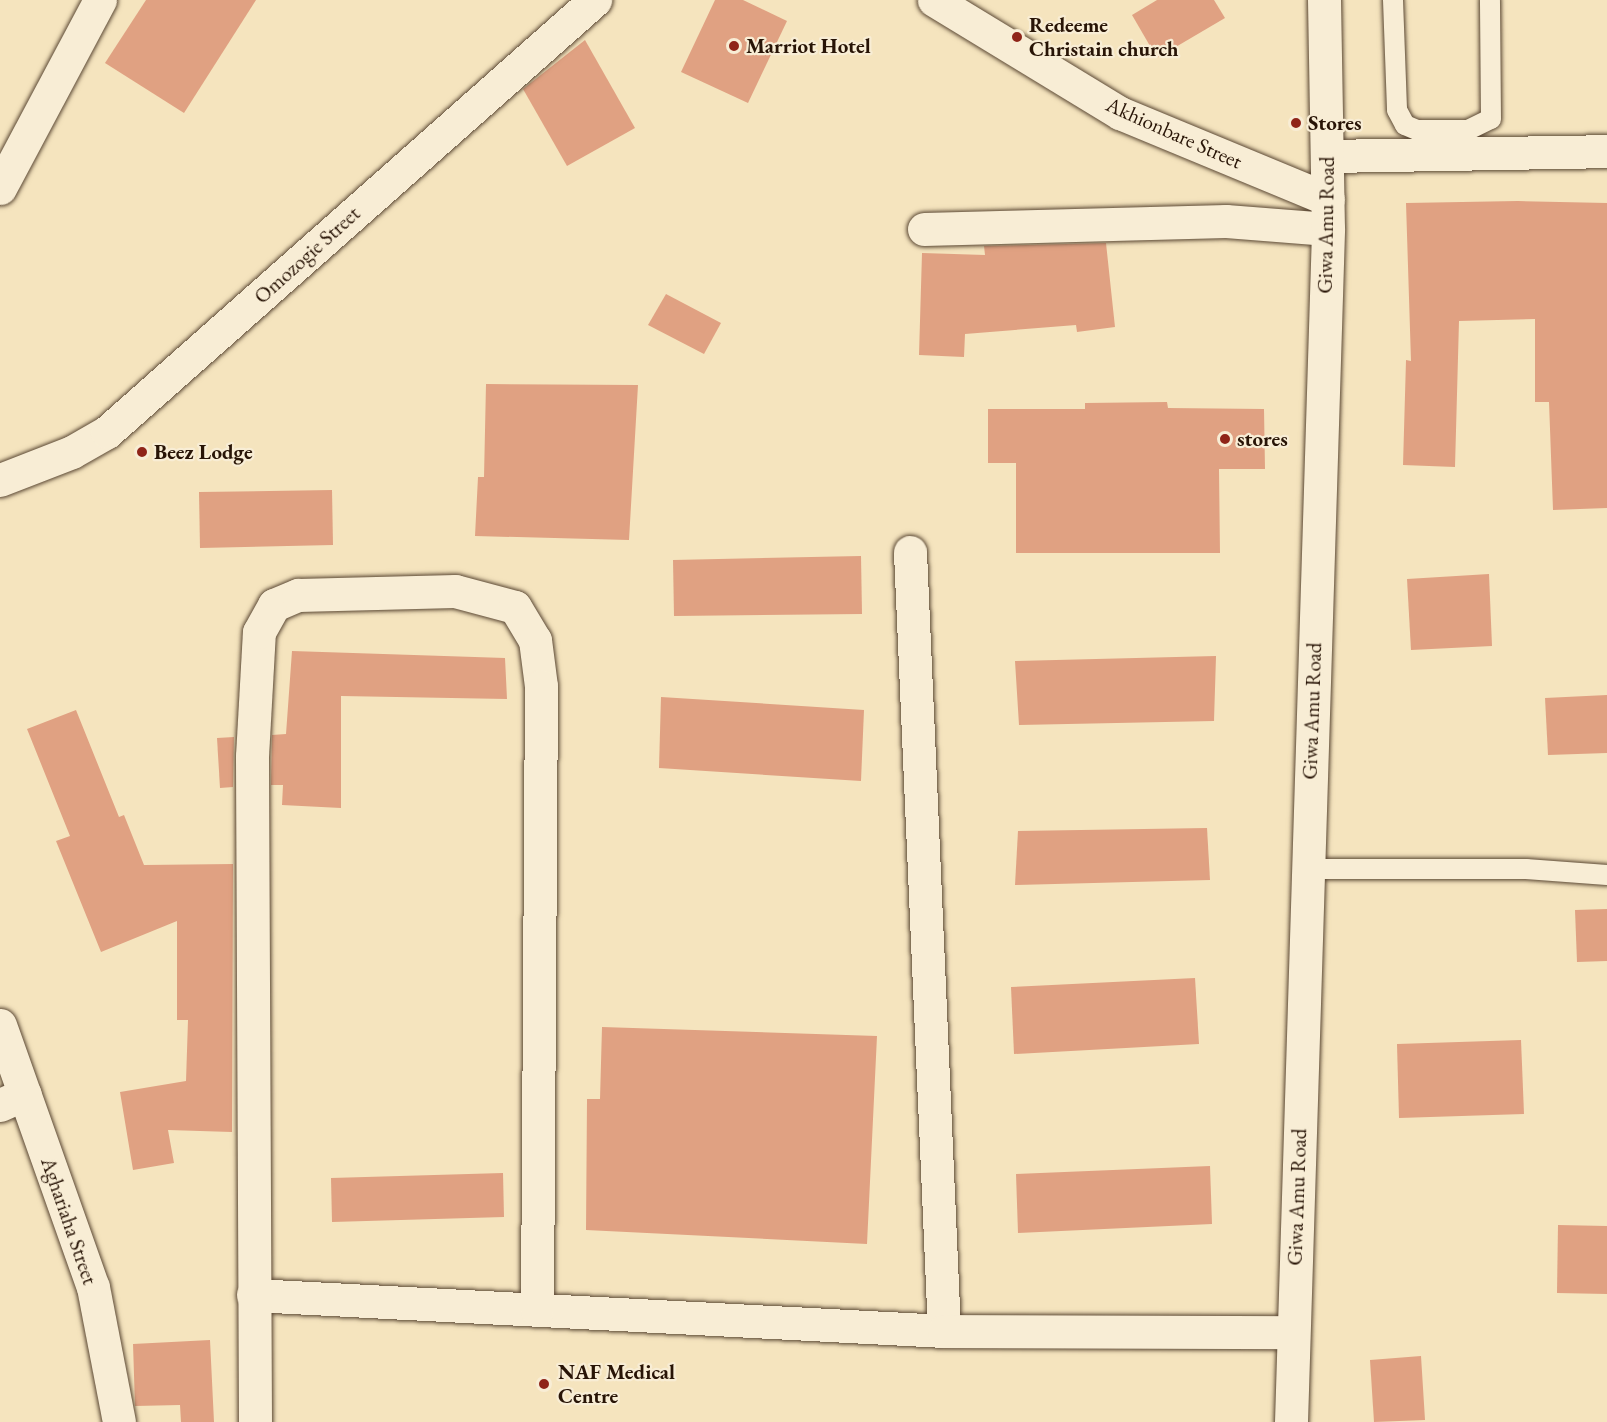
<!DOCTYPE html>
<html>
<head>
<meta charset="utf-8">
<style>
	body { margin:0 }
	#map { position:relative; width:1607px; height:1422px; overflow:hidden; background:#f5e4be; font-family:"EB Garamond",serif }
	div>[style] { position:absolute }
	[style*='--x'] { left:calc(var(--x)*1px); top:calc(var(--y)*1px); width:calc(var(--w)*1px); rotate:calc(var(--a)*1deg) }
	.building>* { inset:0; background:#e0a182 }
	.roads { filter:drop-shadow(0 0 2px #5b4834) drop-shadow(0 0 2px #5b4834) }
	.lane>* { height:20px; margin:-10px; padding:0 10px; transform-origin:10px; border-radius:10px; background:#f8edd5 }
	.street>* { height:33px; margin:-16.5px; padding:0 16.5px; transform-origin:16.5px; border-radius:16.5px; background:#f8edd5 }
	.dots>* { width:16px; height:16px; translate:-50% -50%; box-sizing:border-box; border:3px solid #f8edd5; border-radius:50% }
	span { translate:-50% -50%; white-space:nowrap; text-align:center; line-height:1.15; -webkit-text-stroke:4.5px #f8edd5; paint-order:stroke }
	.poi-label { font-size:21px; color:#281406; font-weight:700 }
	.left { translate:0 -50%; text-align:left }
	.street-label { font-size:21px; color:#281406 }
</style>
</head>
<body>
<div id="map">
	<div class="building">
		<i style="clip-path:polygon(146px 0,256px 0,184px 113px,105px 63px)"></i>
		<i style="clip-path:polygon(715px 0,743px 0,787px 21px,748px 103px,681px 72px)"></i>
		<i style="clip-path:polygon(1157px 0,1214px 0,1225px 18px,1157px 58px,1132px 15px)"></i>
		<i style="clip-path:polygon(585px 40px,635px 128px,567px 166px,523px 89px)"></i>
		<i style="clip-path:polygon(1518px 201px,1607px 203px,1607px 508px,1553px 510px,1549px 402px,1535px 402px,1535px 319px,1459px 321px,1455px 467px,1403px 465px,1406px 360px,1411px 361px,1406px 203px)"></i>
		<i style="clip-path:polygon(1106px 243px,1115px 327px,1077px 332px,1076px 325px,965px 334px,964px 357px,919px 355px,922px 253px,985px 255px,984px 246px)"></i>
		<i style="clip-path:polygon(666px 294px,721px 323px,704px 354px,648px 325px)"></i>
		<i style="clip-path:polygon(486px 384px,638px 385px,629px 540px,475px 536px,478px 477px,484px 477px)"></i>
		<i style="clip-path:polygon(1167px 402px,1168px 408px,1264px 409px,1265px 469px,1219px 469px,1220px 553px,1016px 553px,1016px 463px,988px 463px,988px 409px,1085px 409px,1085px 403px)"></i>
		<i style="clip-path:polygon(332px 490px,333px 545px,200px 548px,199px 492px)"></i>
		<i style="clip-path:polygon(861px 556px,862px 614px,674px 616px,673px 560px)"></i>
		<i style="clip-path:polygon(1489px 574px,1492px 646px,1411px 650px,1407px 579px)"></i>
		<i style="clip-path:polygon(292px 651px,505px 658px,507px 699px,341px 696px,341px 808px,282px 805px,283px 785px,271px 785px,272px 735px,286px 734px)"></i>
		<i style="clip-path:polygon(1216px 656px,1214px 721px,1019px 725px,1015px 661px)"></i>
		<i style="clip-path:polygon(1607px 695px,1607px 753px,1548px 755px,1545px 698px)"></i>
		<i style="clip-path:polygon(661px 697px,864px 710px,861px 781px,659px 768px)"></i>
		<i style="clip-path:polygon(76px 710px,119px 817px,124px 815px,144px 865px,233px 864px,232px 1132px,168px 1130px,174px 1163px,133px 1170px,120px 1092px,186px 1081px,188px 1020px,177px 1020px,177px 921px,101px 952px,56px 841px,70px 836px,27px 729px)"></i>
		<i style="clip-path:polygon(234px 737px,233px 787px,220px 788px,217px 738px)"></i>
		<i style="clip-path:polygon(1207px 828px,1210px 880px,1015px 885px,1018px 831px)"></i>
		<i style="clip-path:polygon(1607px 909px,1607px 961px,1577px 962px,1575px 910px)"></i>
		<i style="clip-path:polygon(1195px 978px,1199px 1044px,1014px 1054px,1011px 987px)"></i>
		<i style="clip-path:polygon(602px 1027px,877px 1036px,867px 1244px,586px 1230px,587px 1099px,600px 1099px)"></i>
		<i style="clip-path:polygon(1521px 1040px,1524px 1114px,1399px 1118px,1397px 1044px)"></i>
		<i style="clip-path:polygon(1210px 1166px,1212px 1224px,1018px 1233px,1016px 1174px)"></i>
		<i style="clip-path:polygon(503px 1173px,504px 1217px,332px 1222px,331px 1178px)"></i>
		<i style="clip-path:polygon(1558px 1225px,1607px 1226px,1607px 1294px,1557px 1293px)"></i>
		<i style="clip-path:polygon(210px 1340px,214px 1422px,181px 1422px,180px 1405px,135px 1406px,133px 1344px)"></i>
		<i style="clip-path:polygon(1421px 1356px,1425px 1420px,1374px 1422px,1370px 1360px)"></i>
	</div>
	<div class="roads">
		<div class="lane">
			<i style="--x:1393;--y:0;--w:110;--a:87.9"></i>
			<i style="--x:1397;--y:110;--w:17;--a:62"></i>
			<i style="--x:1405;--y:125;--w:13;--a:23"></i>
			<i style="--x:1417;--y:130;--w:51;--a:0"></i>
			<i style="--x:1468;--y:130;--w:25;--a:-26"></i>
			<i style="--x:1491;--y:119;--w:119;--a:-90.5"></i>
			<i style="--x:1307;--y:869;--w:219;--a:0"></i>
			<i style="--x:1526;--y:869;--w:81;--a:4.2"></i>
		</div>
		<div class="street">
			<i style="--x:934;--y:0;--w:218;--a:31.3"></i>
			<i style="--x:1120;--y:113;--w:225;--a:22.5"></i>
			<i style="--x:1328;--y:156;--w:279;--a:-1"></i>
			<i style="--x:0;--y:188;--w:213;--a:-62"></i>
			<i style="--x:924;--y:229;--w:302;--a:-1.5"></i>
			<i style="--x:1226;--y:221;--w:102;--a:4.5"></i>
			<i style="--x:0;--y:480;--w:77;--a:-21.3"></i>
			<i style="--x:72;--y:452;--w:40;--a:-29.7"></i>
			<i style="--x:107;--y:432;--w:652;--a:-41.52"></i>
			<i style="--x:910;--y:552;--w:780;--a:87.5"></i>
			<i style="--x:0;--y:1025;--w:278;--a:70.5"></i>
			<i style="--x:93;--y:1287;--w:137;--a:79.1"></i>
			<i style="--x:0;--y:1105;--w:27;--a:-24"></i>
			<i style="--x:253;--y:1295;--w:692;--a:2.98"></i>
			<i style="--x:944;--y:1331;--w:348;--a:0.2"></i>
			<i style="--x:255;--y:1422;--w:666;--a:-90.26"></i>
			<i style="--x:252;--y:756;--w:124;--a:-86.8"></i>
			<i style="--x:259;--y:632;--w:31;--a:-61"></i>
			<i style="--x:274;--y:605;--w:26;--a:-23"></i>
			<i style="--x:298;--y:595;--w:157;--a:-1.5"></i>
			<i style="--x:455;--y:591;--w:62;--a:14.9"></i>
			<i style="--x:515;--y:607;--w:39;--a:59"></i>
			<i style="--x:535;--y:640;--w:46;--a:82.6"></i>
			<i style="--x:541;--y:686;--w:624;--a:90.37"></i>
			<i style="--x:1291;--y:1422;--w:1194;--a:-88.22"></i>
			<i style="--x:1328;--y:229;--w:229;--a:-91"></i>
		</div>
	</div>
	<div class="dots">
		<i style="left:1017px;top:37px;background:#8f2418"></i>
		<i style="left:734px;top:46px;background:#8f2418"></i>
		<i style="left:1296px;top:123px;background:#8f2418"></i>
		<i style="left:1225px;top:439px;background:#8f2418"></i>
		<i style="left:142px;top:452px;background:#8f2418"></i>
		<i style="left:544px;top:1384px;background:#8f2418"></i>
	</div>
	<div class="poi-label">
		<span class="left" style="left:1029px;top:37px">Redeeme<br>Christain church</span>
		<span class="left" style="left:746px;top:46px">Marriot Hotel</span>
		<span class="left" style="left:1308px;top:123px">Stores</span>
		<span class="left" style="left:1237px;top:439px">stores</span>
		<span class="left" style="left:154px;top:452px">Beez Lodge</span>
		<span class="left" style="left:558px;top:1384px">NAF Medical<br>Centre</span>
	</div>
	<div class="street-label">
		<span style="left:1174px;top:133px;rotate:24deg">Akhionbare Street</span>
		<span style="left:1326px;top:225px;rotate:-89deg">Giwa Amu Road</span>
		<span style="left:307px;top:255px;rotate:-42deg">Omozogie Street</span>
		<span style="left:1312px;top:711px;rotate:-88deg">Giwa Amu Road</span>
		<span style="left:1297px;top:1197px;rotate:-88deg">Giwa Amu Road</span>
		<span style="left:69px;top:1221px;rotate:71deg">Aghariaha Street</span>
	</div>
</div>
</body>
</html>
